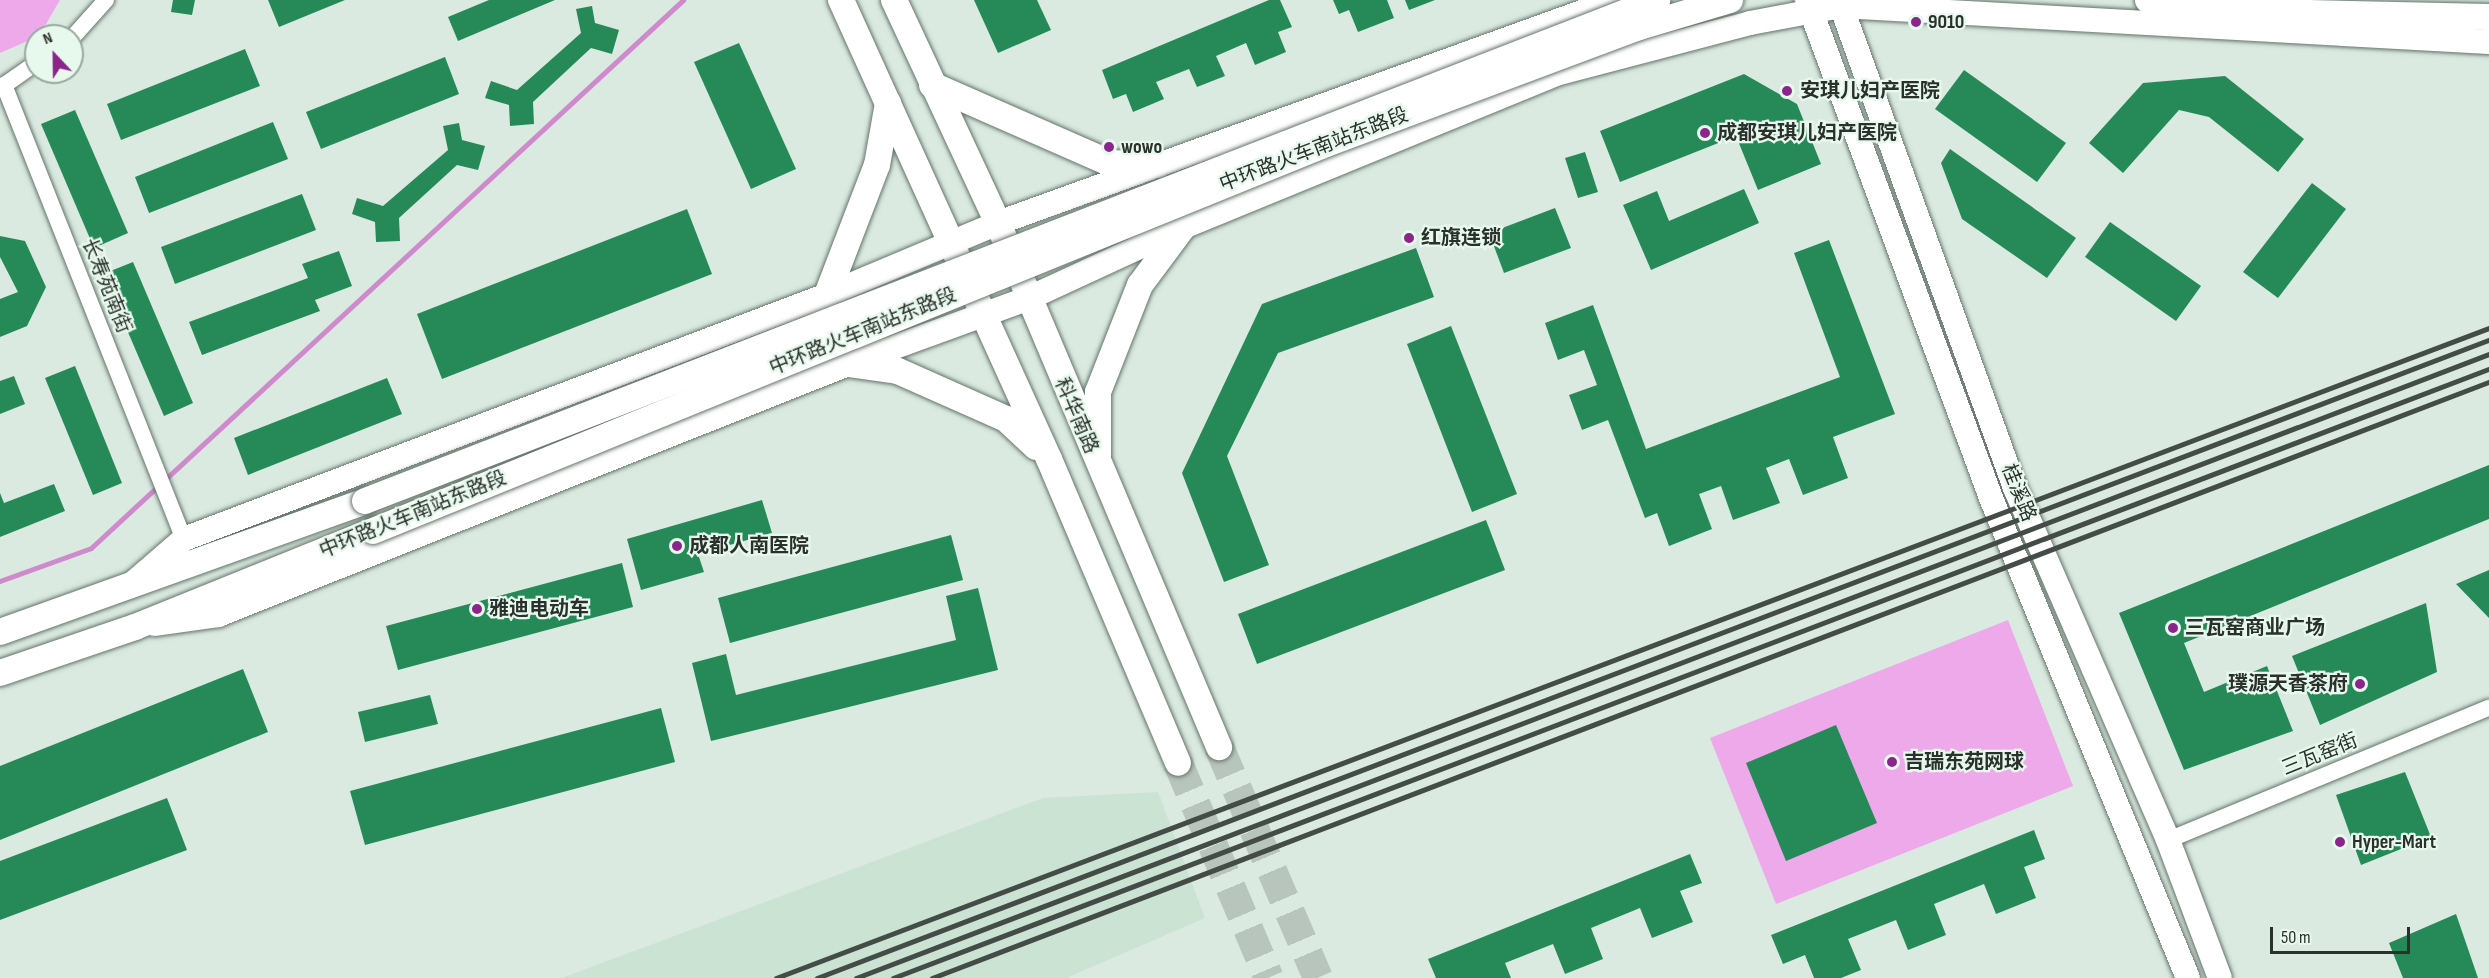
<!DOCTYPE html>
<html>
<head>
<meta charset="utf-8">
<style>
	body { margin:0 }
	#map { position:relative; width:2489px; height:978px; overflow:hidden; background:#daeae0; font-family:"Sofia Sans Condensed","Noto Sans SC",sans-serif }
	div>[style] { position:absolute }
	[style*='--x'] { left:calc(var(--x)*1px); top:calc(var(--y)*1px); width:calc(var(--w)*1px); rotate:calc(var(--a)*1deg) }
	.built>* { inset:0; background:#cbe3d3 }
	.green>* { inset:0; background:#eda9ea }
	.stream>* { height:5px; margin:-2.5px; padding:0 2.5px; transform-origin:2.5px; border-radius:2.5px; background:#ce8acc }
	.building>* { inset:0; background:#268a58 }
	.highway-tunnel>* { height:30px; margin-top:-15px; transform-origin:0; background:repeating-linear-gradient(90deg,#b7c5bc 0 30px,transparent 0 45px) }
	.roads { filter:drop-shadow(0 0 2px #65746a) drop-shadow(0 0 2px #65746a) }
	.street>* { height:16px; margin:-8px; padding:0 8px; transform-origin:8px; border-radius:8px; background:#fff }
	.secondary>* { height:24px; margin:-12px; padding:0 12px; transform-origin:12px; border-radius:12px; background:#fff }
	.primary>* { height:26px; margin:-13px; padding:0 13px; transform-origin:13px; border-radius:13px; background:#fff }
	.rail>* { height:4.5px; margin:-2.25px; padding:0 2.25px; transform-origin:2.25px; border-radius:2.25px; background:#444c47 }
	.bridges { filter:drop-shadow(0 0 2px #65746a) drop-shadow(0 0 2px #65746a) }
	.primary-bridge>* { height:26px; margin:-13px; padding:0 13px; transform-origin:13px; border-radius:13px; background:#fff }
	.dots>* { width:16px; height:16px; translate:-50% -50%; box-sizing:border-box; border:3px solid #e7f8ed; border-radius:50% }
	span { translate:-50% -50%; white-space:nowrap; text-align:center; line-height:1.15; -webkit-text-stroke:4.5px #e7f8ed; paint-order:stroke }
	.poi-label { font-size:20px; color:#2a302c; font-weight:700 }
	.left { translate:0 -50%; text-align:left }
	.right { translate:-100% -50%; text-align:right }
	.street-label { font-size:20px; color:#2a302c }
	.north { position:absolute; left:24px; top:24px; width:60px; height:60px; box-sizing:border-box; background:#e7f8ed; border:2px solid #9ba8a0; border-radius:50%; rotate:338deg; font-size:16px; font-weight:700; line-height:24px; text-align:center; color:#2a302c }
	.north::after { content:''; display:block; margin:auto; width:21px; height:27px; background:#8b258b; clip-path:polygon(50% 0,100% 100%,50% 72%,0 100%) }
	.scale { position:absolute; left:2270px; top:927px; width:140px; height:27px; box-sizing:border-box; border:3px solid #2a302c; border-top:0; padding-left:8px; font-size:18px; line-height:21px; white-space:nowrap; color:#2a302c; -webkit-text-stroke:4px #e7f8ed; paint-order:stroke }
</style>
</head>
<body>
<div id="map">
	<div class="built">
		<i style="clip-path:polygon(1158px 792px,1205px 918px,1066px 978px,562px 978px,1043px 798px)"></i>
	</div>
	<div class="green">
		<i style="clip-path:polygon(0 0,60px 0,39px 36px,0 53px)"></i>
		<i style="clip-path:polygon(2008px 620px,2073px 786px,1776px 904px,1710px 738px)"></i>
	</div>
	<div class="stream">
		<i style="--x:0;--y:581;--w:97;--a:-19.9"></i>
		<i style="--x:91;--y:548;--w:807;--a:-42.79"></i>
	</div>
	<div class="building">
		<i style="clip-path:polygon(173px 0,195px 0,192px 15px,171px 12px)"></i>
		<i style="clip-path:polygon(268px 0,345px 0,279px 27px)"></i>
		<i style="clip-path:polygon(489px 0,555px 0,458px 41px,448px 17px)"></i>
		<i style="clip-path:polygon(974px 0,1037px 0,1051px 30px,998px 53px)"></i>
		<i style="clip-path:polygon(1269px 0,1280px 0,1292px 27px,1278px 32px,1286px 52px,1255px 65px,1246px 43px,1216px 56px,1225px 76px,1197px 87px,1189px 69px,1156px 82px,1164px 99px,1133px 112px,1126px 94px,1113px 99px,1102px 70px)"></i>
		<i style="clip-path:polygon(1333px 0,1387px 0,1394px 18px,1358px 32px,1349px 10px,1339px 14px)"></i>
		<i style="clip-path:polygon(1405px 0,1435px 0,1409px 10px)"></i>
		<i style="clip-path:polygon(592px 6px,595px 23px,619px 30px,612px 54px,591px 48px,533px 102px,534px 124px,510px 126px,509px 105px,485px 98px,491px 81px,517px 90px,581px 33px,576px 9px)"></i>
		<i style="clip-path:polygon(739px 43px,796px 169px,751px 189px,694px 62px)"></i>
		<i style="clip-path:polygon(245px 49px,260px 86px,121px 140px,107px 104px)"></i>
		<i style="clip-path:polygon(445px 57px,459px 94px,321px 149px,306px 112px)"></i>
		<i style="clip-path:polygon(1964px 70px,2066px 143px,2037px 182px,1935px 109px)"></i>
		<i style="clip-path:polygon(1744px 74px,1797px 104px,1821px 164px,1758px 190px,1736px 136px,1620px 182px,1600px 131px)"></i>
		<i style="clip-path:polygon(2225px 76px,2304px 139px,2278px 172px,2209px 117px,2179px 110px,2123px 173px,2089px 143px,2143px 83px)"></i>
		<i style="clip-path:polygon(75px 110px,128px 233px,94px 248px,41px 124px)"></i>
		<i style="clip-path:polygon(273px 122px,288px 159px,149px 213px,135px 177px)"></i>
		<i style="clip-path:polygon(459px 123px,462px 140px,485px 146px,478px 170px,457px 165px,399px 218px,400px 241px,376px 242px,375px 222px,352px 214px,357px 198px,383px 206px,448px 150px,443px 126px)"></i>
		<i style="clip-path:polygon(1950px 149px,2076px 238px,2047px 278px,1962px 219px,1941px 163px)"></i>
		<i style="clip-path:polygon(1585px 152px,1598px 192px,1578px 198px,1565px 158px)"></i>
		<i style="clip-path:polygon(2312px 183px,2346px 209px,2278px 298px,2243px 272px)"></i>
		<i style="clip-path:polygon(1744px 189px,1759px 223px,1651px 270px,1623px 205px,1657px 191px,1669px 221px)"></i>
		<i style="clip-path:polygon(302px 194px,316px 230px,175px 284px,161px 247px)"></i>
		<i style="clip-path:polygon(1555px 208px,1571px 248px,1504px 273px,1489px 233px)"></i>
		<i style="clip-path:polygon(687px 209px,712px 274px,442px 379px,417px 314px)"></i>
		<i style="clip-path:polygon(2110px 222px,2201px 286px,2176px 321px,2085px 257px)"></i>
		<i style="clip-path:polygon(0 236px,25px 241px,46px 287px,27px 326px,0 337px,0 299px,18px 292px,0 257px)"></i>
		<i style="clip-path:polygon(1829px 240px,1895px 414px,1833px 437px,1848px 478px,1803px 495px,1789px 459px,1766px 468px,1780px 503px,1733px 520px,1721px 486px,1699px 494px,1712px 529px,1669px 546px,1657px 513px,1645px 518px,1608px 420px,1582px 430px,1569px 395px,1597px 385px,1584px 350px,1558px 360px,1545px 323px,1593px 305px,1646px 449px,1840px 377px,1794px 253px)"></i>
		<i style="clip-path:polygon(1416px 248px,1434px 297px,1278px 353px,1227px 456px,1269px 565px,1224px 582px,1182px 473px,1262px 304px)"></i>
		<i style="clip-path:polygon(339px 251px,352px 286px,315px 300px,320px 311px,202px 355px,189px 322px,308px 278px,302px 264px)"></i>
		<i style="clip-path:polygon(133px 262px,193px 403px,164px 416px,103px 274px)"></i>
		<i style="clip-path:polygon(1451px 326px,1517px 494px,1472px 512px,1407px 344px)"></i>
		<i style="clip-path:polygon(75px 366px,122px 483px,93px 495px,45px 378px)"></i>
		<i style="clip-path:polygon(14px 376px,25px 404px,0 414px,0 381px)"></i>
		<i style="clip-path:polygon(387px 378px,402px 414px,248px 475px,234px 438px)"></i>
		<i style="clip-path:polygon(2489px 465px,2489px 519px,2184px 643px,2204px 692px,2267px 666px,2293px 731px,2184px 770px,2119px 613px)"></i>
		<i style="clip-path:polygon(54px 484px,65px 511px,0 537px,0 493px,4px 503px)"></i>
		<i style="clip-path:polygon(762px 500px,772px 533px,698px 554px,704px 572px,641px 590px,627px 539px)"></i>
		<i style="clip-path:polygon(1486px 520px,1505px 570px,1257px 664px,1238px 614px)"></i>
		<i style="clip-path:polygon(951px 535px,963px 580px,730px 643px,718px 598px)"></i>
		<i style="clip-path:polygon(622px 563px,633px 607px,398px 670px,386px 626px)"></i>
		<i style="clip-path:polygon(2489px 570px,2489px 618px,2456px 584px)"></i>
		<i style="clip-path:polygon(978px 588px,998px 670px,711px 741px,692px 663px,726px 654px,736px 695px,956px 640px,946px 596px)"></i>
		<i style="clip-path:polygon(2426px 603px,2437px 672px,2320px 725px,2292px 656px)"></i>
		<i style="clip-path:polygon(243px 669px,268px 732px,0 840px,0 766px)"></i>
		<i style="clip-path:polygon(430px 695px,438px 724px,365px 742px,358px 712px)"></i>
		<i style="clip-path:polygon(661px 708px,675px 762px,365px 845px,350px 791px)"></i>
		<i style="clip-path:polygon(1836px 725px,1877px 823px,1786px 861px,1746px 763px)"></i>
		<i style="clip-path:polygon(2405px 772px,2431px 837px,2361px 865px,2336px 795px)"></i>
		<i style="clip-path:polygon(167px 798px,187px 850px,0 920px,0 861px)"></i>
		<i style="clip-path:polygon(2034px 830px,2045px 859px,2024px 867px,2036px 898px,1996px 914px,1984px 884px,1934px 904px,1946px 935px,1908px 950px,1896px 920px,1848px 939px,1861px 970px,1841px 978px,1814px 978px,1805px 955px,1783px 964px,1771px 935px)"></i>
		<i style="clip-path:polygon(1690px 854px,1702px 883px,1680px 891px,1693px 922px,1652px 938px,1640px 908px,1591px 928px,1603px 959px,1565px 974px,1553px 944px,1505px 963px,1511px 978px,1436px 978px,1428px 959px)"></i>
		<i style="clip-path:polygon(2456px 914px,2478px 978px,2403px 978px,2389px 943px)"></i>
	</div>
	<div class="highway-tunnel">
		<i style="--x:1219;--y:747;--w:251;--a:66.8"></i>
		<i style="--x:1178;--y:763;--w:233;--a:67.1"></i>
	</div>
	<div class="roads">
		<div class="street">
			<i style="--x:72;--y:38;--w:51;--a:-48.2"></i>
			<i style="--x:36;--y:63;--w:39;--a:145"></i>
			<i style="--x:4;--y:85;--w:488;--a:68.4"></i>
			<i style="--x:2168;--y:840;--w:347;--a:-22.4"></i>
		</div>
		<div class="secondary">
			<i style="--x:1807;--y:0;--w:531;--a:69.72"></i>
			<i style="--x:1991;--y:498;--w:519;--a:67.69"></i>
			<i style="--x:1839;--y:0;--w:519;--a:70.17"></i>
			<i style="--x:2015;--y:488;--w:384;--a:66.5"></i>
			<i style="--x:2168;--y:840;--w:147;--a:69.4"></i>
			<i style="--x:133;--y:583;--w:67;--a:-40.8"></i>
			<i style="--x:184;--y:539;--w:688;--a:-20.78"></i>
			<i style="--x:827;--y:295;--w:186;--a:-22.8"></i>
			<i style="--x:998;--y:223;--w:656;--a:-19.87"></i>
			<i style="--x:155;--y:624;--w:64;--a:-8.1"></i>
			<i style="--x:218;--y:615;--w:678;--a:-21.72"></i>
			<i style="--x:848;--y:364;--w:193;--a:-20"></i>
			<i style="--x:1029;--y:298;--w:170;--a:-24.8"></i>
			<i style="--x:1183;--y:227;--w:403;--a:-22.3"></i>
			<i style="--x:1556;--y:74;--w:201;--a:-14.7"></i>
			<i style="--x:1750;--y:23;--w:93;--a:-10.6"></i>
			<i style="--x:1841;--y:6;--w:649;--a:3.18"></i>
		</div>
		<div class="primary">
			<i style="--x:841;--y:0;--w:504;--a:65.62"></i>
			<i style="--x:1049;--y:459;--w:330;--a:67"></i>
			<i style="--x:894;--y:0;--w:246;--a:65"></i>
			<i style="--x:998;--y:223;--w:569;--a:67.13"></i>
			<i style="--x:2148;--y:0;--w:161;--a:4.6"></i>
			<i style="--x:2308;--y:13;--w:181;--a:1.3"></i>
			<i style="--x:932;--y:85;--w:194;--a:23.7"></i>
			<i style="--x:1110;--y:163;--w:48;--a:2.4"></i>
			<i style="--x:827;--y:295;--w:139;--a:-69"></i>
			<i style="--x:877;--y:165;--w:63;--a:-79.9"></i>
			<i style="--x:848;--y:364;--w:50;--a:8"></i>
			<i style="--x:898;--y:371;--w:118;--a:24"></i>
			<i style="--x:1006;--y:419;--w:41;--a:43"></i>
			<i style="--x:1098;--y:456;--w:64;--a:-90"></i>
			<i style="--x:1098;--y:392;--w:115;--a:-68.6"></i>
			<i style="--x:1140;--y:285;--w:72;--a:-53.4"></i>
			<i style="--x:0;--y:632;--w:388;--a:-19.7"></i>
			<i style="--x:0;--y:673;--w:143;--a:-18.8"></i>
			<i style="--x:135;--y:627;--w:257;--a:-22"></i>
		</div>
	</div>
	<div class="rail">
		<i style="--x:776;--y:978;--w:1832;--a:-20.78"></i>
		<i style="--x:817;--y:978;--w:1790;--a:-20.89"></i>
		<i style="--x:856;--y:978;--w:1748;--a:-20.91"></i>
		<i style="--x:893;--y:978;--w:1708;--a:-20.89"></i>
		<i style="--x:932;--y:978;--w:1667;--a:-20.95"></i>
	</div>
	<div class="bridges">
		<div class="primary-bridge">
			<i style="--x:365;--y:501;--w:1386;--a:-21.19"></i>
			<i style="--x:373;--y:531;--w:1029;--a:-22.1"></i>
			<i style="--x:1326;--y:144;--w:334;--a:-20.5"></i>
			<i style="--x:1639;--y:27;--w:95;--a:-16.5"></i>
		</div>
	</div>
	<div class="dots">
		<i style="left:1916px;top:22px;background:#8b258b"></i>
		<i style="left:1787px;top:91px;background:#8b258b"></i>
		<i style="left:1705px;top:133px;background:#8b258b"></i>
		<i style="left:1109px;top:147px;background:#8b258b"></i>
		<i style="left:1409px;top:238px;background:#8b258b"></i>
		<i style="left:677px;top:546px;background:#8b258b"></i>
		<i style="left:477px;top:609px;background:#8b258b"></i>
		<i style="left:2173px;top:628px;background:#8b258b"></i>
		<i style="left:2360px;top:684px;background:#8b258b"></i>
		<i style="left:1892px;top:762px;background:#8b258b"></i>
		<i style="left:2340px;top:842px;background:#8b258b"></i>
	</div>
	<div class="poi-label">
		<span class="left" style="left:1928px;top:22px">9010</span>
		<span class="left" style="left:1800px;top:91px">安琪儿妇产医院</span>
		<span class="left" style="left:1717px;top:133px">成都安琪儿妇产医院</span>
		<span class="left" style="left:1121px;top:147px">wowo</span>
		<span class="left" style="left:1421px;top:238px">红旗连锁</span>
		<span class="left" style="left:689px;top:546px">成都人南医院</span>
		<span class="left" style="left:489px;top:609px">雅迪电动车</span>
		<span class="left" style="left:2185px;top:628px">三瓦窑商业广场</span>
		<span class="right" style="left:2348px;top:684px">璞源天香茶府</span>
		<span class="left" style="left:1904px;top:762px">吉瑞东苑网球</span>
		<span class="left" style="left:2352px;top:842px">Hyper-Mart</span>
	</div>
	<div class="street-label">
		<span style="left:1314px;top:150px;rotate:-21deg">中环路火车南站东路段</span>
		<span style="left:106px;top:286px;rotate:68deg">长寿苑南街</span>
		<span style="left:863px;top:332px;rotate:-22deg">中环路火车南站东路段</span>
		<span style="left:1076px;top:416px;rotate:67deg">科华南路</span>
		<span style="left:2018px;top:493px;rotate:68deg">桂溪路</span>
		<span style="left:413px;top:515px;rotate:-22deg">中环路火车南站东路段</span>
		<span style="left:2320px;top:755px;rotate:-22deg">三瓦窑街</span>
	</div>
	<div class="north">N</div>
	<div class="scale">50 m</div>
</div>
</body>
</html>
